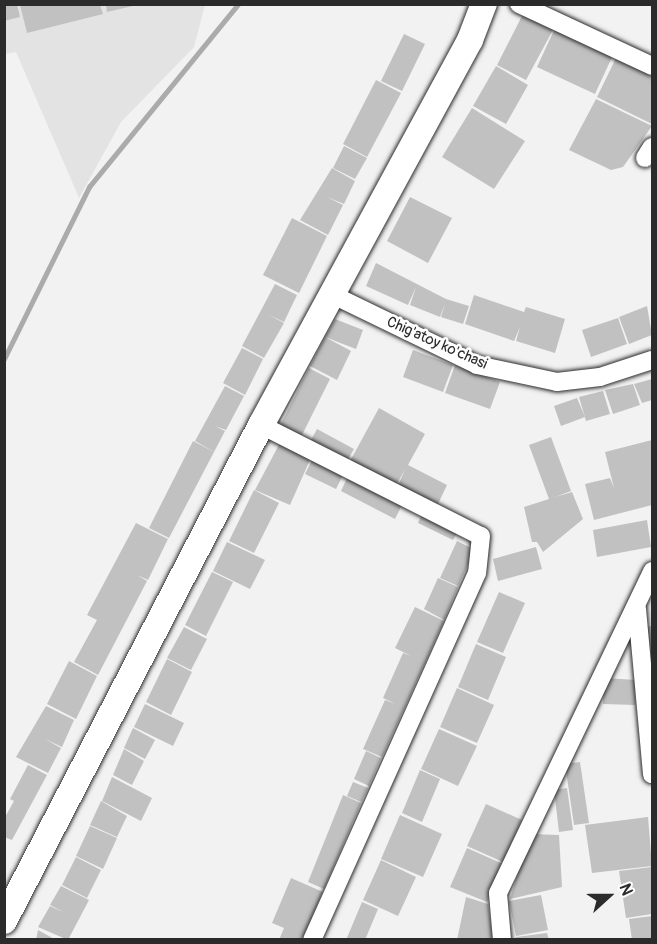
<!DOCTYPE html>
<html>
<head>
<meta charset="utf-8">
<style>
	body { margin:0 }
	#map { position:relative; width:657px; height:944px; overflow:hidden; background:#f2f2f2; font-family:Pangolin,sans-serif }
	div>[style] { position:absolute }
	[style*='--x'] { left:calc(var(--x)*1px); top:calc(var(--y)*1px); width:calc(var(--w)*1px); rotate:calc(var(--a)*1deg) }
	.built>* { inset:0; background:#e3e3e3 }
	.stream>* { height:4.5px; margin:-2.25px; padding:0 2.25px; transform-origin:2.25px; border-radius:2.25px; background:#ababab }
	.building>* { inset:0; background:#c1c1c1 }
	.roads { filter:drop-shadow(0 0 2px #2b2b2b) drop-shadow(0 0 2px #2b2b2b) }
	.minor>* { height:18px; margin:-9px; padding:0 9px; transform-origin:9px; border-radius:9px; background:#fff }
	.secondary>* { height:26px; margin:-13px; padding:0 13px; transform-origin:13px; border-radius:13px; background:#fff }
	span { translate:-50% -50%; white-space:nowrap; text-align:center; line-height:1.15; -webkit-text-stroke:5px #fff; paint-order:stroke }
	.street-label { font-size:15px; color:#2b2b2b }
	.frame { position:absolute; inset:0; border:6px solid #2b2b2b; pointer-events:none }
	.north { position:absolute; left:579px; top:866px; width:60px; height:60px; -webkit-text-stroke:4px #fff; paint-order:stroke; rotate:69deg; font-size:16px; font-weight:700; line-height:24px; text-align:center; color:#2b2b2b }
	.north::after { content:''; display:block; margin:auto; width:21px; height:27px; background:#2b2b2b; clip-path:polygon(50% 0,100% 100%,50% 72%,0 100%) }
</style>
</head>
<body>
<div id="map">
	<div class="built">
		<i style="clip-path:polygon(4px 5px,205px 5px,194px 47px,121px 122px,79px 198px,16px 52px,5px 54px)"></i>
	</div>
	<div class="stream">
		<i style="--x:4;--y:359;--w:192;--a:-63.7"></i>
		<i style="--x:89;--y:187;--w:236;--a:-50.8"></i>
	</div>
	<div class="building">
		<i style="clip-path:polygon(4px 4px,17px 4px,20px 17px,4px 21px)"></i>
		<i style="clip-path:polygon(106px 4px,137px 4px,137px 5px,107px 12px)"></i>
		<i style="clip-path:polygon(20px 5px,100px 5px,103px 14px,27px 33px)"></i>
		<i style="clip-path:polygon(524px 12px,554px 28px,526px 80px,497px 65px)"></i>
		<i style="clip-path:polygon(555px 28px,613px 55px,595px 94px,537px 67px)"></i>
		<i style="clip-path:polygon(404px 34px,425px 44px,402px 91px,381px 81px)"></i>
		<i style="clip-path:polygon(617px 56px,652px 73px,652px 124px,597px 97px)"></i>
		<i style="clip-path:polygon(496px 66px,528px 85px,506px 124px,473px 106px)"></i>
		<i style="clip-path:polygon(376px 80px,401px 93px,367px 157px,343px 144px)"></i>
		<i style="clip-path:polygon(596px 99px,652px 126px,623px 167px,611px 170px,569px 150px)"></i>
		<i style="clip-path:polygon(472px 108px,525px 141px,494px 189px,442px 157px)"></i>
		<i style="clip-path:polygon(344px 146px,367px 158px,355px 179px,333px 168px)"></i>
		<i style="clip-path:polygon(332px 168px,355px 181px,344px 204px,327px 197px,343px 205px,328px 235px,300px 220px)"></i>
		<i style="clip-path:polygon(410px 197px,452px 218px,428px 263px,387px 241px)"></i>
		<i style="clip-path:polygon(292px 218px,327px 236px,299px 293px,263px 275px)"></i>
		<i style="clip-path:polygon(376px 263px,446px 299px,469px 306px,463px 324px,441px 317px,445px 304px,440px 317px,410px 305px,416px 287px,408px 305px,366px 286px)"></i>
		<i style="clip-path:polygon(275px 284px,297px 295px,284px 322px,269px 315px,284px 323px,264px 358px,242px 346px)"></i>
		<i style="clip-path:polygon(474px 295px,524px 312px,526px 307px,565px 319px,555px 353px,516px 341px,520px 327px,514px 341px,465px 324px)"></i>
		<i style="clip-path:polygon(647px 306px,652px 335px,629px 344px,619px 317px)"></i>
		<i style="clip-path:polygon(618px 318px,627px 344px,591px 357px,582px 330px)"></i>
		<i style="clip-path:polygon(335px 319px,363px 330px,356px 349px,325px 337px)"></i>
		<i style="clip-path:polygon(325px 337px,351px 351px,337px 380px,310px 366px)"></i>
		<i style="clip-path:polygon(242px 348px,263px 359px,245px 395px,223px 383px)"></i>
		<i style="clip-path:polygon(413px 350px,453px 365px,443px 392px,403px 377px)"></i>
		<i style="clip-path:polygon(455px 365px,500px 382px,490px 409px,445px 393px)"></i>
		<i style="clip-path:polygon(309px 368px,330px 379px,301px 437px,280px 426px)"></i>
		<i style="clip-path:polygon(652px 379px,652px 400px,642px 403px,634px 384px)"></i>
		<i style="clip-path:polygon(633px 384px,640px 405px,613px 414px,605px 390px)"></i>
		<i style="clip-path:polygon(225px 386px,244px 396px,226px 430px,215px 426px,225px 431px,214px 452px,195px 441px)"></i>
		<i style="clip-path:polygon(603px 391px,610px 414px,586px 421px,579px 397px)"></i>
		<i style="clip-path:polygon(577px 398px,585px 417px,561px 426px,554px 406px)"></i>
		<i style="clip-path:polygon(379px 408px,425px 434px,408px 465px,447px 485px,436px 508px,397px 488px,405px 469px,395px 488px,349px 463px)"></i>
		<i style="clip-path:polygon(317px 429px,354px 449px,347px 461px,310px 442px)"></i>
		<i style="clip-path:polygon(551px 437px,571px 491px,555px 497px,572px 492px,583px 519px,543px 552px,537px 542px,532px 542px,524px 507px,549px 499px,529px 445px)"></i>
		<i style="clip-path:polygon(282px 439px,313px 453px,290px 505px,255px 490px)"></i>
		<i style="clip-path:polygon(652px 440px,652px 505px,594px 520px,585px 484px,610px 478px,614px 488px,605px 452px)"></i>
		<i style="clip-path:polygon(193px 441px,214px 452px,169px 538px,149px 528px)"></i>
		<i style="clip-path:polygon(315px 454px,346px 469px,336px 489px,305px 474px)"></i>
		<i style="clip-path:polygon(350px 472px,405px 499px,395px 519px,341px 491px)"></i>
		<i style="clip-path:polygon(254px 490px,279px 503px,254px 553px,229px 541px)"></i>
		<i style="clip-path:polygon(424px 509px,460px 527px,453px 540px,418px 523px)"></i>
		<i style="clip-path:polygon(647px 520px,651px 547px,597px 557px,593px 530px)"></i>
		<i style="clip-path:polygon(136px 523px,168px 539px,148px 580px,137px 575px,147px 581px,98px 675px,74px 662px,97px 620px,87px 615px)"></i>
		<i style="clip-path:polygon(457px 541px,475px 550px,458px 586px,440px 578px)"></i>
		<i style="clip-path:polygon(227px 542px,265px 560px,250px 589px,213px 571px)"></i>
		<i style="clip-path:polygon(536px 547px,542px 569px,498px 581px,493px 559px)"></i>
		<i style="clip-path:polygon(212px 572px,233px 582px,206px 636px,185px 625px)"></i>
		<i style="clip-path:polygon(438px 578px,458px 587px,444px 620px,424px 609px)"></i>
		<i style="clip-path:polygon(499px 592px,525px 603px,503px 653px,477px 642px)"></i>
		<i style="clip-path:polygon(415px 607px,444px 621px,382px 757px,363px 749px,385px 700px,396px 704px,383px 698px,403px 653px,411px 656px,395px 648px)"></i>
		<i style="clip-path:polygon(652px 626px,652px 671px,651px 671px,645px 627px)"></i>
		<i style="clip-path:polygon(184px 627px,207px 639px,191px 670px,167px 658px)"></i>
		<i style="clip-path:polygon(476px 644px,506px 657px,488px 700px,458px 687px)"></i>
		<i style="clip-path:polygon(167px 659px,192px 672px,171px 715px,146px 702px)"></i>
		<i style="clip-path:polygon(69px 661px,97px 676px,76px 719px,47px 704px)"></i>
		<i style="clip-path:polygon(604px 678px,636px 680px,635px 705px,603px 704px)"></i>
		<i style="clip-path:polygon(457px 688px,494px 705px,477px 743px,440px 727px)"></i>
		<i style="clip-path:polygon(145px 704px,184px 723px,173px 746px,134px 727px)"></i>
		<i style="clip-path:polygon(46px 706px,74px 720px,62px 747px,45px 739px,61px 748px,48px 773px,16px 757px)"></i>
		<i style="clip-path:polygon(133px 728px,155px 740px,145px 759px,124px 748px)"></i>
		<i style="clip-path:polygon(439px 729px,477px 746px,458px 786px,421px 769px)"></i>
		<i style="clip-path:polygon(124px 749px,144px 761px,132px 785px,113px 775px)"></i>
		<i style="clip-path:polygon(366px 751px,381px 758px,369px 786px,354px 779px)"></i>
		<i style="clip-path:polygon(580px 762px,589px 823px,574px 825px,565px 764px)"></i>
		<i style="clip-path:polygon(28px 765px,47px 775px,12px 840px,4px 837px,4px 819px,14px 801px,10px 799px)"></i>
		<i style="clip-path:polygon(420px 770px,440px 779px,422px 822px,402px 813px)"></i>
		<i style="clip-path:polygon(112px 777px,152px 798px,141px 821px,102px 801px)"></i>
		<i style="clip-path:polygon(353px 782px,368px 788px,361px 802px,347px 796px)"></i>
		<i style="clip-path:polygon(567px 788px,573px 830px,559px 832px,554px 790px)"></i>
		<i style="clip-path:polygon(343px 795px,361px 803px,324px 889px,308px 882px)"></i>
		<i style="clip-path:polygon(101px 801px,127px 816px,117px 837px,90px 825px)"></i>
		<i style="clip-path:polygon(486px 804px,522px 820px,503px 862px,467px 846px)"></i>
		<i style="clip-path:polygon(400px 815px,442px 834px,423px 877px,381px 859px)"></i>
		<i style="clip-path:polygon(648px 817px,652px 866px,592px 873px,585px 825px)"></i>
		<i style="clip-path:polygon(90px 826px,117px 838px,103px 869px,76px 856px)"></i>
		<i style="clip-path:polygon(530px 834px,559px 835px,562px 887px,510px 899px)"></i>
		<i style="clip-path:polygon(467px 848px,503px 864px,487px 902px,450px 887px)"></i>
		<i style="clip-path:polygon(76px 857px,101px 870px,87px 898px,62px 885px)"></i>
		<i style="clip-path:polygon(381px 860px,416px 877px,398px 916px,363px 900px)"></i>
		<i style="clip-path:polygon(652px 867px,652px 914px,626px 918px,619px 871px)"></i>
		<i style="clip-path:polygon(291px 878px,323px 892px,302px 940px,279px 940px,284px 928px,272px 923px)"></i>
		<i style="clip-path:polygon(61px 886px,89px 900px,68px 940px,38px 927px,50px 906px,65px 913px,50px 905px)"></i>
		<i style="clip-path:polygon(541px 895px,548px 930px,516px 936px,509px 901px)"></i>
		<i style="clip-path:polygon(466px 897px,488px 904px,493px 940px,457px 940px)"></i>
		<i style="clip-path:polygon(362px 902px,378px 909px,365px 940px,346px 940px)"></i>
		<i style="clip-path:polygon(652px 916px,652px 940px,632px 940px,629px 919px)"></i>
		<i style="clip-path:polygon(38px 930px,56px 940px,36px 940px)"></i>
		<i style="clip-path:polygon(547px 933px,549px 940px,517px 940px,516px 937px)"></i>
	</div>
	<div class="roads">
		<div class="minor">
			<i style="--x:519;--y:4;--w:147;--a:25"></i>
			<i style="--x:645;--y:158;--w:13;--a:-58"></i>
			<i style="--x:331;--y:294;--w:162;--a:25.9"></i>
			<i style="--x:477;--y:365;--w:82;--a:12"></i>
			<i style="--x:557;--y:382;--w:43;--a:-6.6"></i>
			<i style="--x:600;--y:377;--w:55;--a:-18.1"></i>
			<i style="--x:261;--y:425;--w:246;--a:26.8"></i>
			<i style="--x:481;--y:536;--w:37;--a:96"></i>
			<i style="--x:477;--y:573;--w:402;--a:114.2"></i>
			<i style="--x:637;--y:609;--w:166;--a:84.8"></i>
			<i style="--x:502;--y:940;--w:47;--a:-94.9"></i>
			<i style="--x:498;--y:893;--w:357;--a:-64.4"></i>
		</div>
		<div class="secondary">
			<i style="--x:4;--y:921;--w:559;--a:-62.61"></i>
			<i style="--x:261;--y:425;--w:438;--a:-61.5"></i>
			<i style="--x:470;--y:40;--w:39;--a:-69"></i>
		</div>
	</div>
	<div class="street-label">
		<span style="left:437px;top:343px;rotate:24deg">Chig'atoy ko'chasi</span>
	</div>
	<div class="frame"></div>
	<div class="north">N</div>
</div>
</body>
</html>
